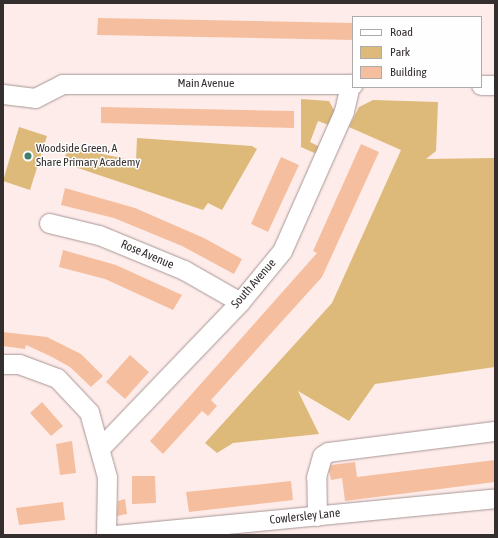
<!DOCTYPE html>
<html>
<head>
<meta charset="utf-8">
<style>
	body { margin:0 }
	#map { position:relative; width:498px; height:538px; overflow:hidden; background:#feecea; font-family:"Asap Condensed",sans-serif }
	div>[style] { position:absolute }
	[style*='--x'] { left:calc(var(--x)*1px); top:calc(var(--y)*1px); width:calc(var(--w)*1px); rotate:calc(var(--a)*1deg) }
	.green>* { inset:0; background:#ddba79 }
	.building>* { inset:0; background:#f5bf9f }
	.roads { filter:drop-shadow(0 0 1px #a69695) drop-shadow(0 0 1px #a69695) }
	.minor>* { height:19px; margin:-9.5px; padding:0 9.5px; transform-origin:9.5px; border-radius:9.5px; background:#fff }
	.dots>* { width:11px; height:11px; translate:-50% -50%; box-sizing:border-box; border:2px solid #fefefe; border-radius:50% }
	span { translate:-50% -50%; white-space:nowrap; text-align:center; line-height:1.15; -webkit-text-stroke:3px #fefefe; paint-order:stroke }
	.street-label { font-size:12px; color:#352e2e }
	.poi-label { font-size:12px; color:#352e2e }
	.left { translate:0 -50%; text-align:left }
	.frame { position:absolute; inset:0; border:4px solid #352e2e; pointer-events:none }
	.legend { position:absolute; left:352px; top:16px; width:130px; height:72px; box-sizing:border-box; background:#fefefe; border:1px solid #aeabab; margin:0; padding:5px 7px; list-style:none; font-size:12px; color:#352e2e }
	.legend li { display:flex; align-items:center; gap:8px; height:20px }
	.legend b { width:20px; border:1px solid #aeabab }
</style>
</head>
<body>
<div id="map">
	<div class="green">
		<i style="clip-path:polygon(301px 99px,329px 101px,335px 112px,331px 126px,318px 121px,310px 142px,322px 148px,319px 155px,301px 147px)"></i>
		<i style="clip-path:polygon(373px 100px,438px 102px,436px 151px,426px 159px,495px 158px,495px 367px,375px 384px,349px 421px,298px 391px,319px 434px,233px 443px,217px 453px,205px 443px,332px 303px,401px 150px,349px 127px,359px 107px)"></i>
		<i style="clip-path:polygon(19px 127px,47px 136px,30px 190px,3px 181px)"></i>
		<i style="clip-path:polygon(137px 138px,252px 146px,257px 149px,222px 210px,208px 203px,203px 210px,63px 163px,68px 147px,136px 161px)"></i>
	</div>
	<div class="building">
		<i style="clip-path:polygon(98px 18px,353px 23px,353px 40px,97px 35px)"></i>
		<i style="clip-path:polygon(101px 107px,294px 111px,294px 128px,101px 123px)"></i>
		<i style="clip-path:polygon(361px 144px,379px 152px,322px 277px,211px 400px,217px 406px,208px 416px,202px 411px,163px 454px,150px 441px,317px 253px,313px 251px)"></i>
		<i style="clip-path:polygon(281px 157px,299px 165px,268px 232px,251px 224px)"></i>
		<i style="clip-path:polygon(65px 188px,135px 208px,204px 238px,242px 259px,234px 274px,182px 246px,114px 218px,61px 205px)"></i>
		<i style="clip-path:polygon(63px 250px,116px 265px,182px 295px,173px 310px,105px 279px,59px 267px)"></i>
		<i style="clip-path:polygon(3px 332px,47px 337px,81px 354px,103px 376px,91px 387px,70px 367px,50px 356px,26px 345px,25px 349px,3px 346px)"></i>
		<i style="clip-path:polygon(130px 355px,149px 372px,125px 399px,106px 382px)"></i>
		<i style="clip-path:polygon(42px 402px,63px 426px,51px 436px,30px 413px)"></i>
		<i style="clip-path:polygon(72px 441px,76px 473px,60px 475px,56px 444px)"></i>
		<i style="clip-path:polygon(495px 460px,495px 482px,345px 501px,342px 478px,331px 480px,329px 470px,331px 465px,355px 462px,357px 477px)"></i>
		<i style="clip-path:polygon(132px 476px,155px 476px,156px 503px,132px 504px)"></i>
		<i style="clip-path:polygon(291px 481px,293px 500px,189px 512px,186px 492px)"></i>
		<i style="clip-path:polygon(125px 499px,127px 514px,117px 516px,118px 501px)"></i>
		<i style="clip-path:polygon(63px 502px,65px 520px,19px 525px,16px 508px)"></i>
	</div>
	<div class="roads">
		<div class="minor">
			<i style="--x:481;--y:85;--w:14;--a:0"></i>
			<i style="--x:3;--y:94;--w:32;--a:7"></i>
			<i style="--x:35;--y:98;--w:30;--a:-27"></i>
			<i style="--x:62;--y:84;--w:291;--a:0"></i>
			<i style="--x:49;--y:223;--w:51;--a:13.5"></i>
			<i style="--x:99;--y:235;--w:92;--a:22.4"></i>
			<i style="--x:184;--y:270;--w:64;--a:29.7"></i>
			<i style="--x:3;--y:364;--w:16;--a:0"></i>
			<i style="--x:19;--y:364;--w:40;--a:20.2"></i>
			<i style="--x:57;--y:378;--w:47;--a:46.7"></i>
			<i style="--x:89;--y:412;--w:67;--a:74.5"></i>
			<i style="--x:107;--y:477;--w:58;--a:91"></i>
			<i style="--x:100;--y:448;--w:202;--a:-46.2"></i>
			<i style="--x:240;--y:302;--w:66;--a:-50.5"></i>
			<i style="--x:282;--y:251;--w:153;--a:-66.1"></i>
			<i style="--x:344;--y:111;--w:28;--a:-77"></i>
			<i style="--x:317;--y:516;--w:39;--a:-91"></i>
			<i style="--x:316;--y:477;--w:22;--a:-74"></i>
			<i style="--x:322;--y:456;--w:7;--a:-34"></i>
			<i style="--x:328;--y:452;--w:168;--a:-7.2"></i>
			<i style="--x:114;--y:535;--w:383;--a:-5.5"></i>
		</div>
	</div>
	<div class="dots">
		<i style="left:28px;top:156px;background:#407f6d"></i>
	</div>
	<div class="street-label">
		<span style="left:206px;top:84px">Main Avenue</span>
		<span style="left:147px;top:255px;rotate:23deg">Rose Avenue</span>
		<span style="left:254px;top:284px;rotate:-49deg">South Avenue</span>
		<span style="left:305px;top:517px;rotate:-6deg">Cowlersley Lane</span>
	</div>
	<div class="poi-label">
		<span class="left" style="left:36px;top:156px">Woodside Green, A<br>Share Primary Academy</span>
	</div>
	<div class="frame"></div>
	<ul class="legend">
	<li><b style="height:5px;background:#fff"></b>Road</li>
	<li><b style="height:11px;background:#ddba79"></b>Park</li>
	<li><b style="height:11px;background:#f5bf9f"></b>Building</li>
	</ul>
</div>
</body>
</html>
